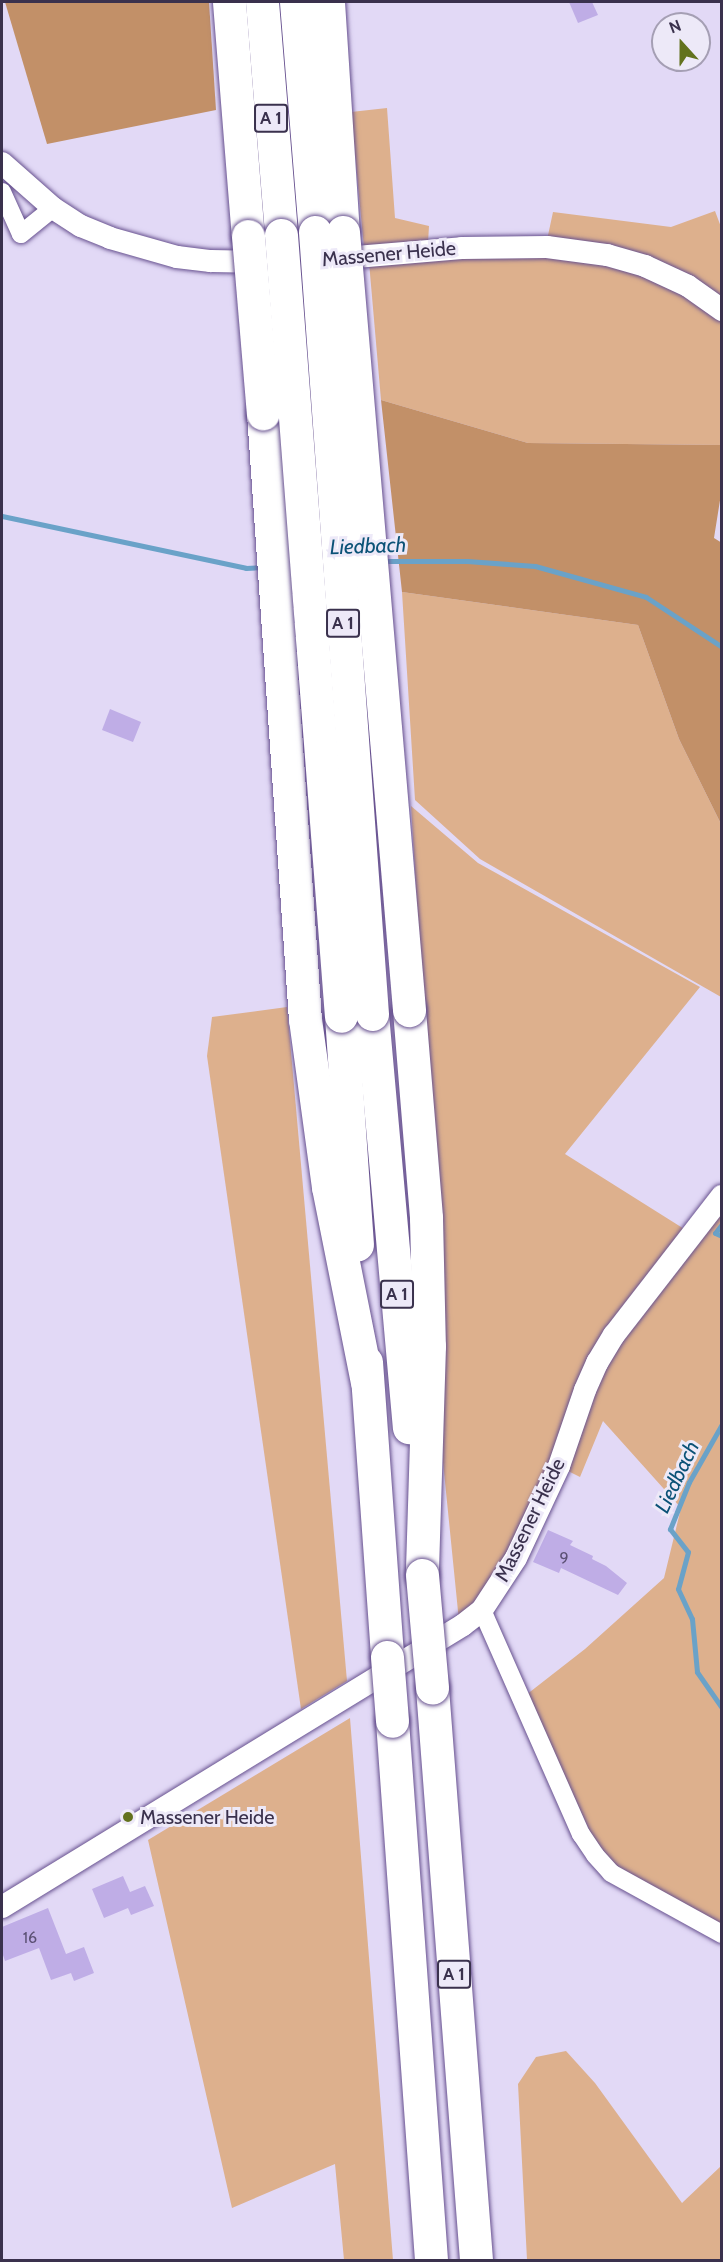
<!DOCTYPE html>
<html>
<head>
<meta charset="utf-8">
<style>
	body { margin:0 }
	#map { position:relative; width:723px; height:2262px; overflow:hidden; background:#e2d9f6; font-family:Cabin,sans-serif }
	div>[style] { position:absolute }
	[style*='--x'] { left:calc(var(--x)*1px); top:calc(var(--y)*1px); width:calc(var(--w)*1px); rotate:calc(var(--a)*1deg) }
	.green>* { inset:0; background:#ddb08d }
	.forest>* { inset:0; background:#c29068 }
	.stream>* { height:5px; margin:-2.5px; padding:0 2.5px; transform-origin:2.5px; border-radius:2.5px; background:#6aa2c8 }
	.building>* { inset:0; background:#bfade6 }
	.roads { filter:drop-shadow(0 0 2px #67518f) drop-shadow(0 0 2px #67518f) }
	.minor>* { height:18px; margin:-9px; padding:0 9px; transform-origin:9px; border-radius:9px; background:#fff }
	.tertiary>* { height:22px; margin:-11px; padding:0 11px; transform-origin:11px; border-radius:11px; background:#fff }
	.motorway>* { height:33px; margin:-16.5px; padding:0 16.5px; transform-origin:16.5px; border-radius:16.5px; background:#fff }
	.bridges { filter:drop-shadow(0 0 2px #67518f) drop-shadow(0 0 2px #67518f) }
	.motorway-bridge>* { height:33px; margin:-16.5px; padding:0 16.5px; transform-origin:16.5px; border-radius:16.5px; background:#fff }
	.dots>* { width:16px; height:16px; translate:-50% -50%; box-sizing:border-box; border:3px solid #ede9f8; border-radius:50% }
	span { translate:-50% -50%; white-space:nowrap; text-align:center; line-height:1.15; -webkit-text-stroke:6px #ede9f8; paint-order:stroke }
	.number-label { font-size:16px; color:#5b5073 }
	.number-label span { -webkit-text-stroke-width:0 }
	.shield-label span { padding:2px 4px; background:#ede9f8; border:2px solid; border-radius:4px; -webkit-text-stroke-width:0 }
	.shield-label { font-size:18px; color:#3a314d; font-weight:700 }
	.street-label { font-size:20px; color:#3a314d }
	.poi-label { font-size:20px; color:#3a314d }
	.left { translate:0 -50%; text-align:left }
	.water-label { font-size:21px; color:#0b5277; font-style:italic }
	.frame { position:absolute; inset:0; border:3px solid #3a314d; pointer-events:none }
	.north { position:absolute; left:651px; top:12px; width:60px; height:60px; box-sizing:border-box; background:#ede9f8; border:2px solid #a59fb4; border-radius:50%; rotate:339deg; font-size:16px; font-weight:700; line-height:24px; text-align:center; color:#3a314d }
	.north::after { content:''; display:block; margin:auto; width:21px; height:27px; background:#63721e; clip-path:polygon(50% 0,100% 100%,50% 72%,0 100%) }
</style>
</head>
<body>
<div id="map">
	<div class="green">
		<i style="clip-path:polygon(387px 108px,395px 218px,429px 226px,428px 243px,364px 248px,351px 112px)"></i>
		<i style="clip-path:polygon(715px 211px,721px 227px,721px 301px,547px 240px,553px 212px,671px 227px)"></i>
		<i style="clip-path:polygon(506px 254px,606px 263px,638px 273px,705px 307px,721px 322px,721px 445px,528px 443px,381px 400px,369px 262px)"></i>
		<i style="clip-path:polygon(402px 592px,638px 625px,679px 739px,721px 824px,721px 997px,480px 859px,415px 800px)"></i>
		<i style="clip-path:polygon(411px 806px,478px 863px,700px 987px,565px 1154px,689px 1232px,611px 1331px,554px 1463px,497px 1579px,459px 1621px,443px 1462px,444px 1346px)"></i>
		<i style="clip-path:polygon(287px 1007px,347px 1681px,301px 1709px,207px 1056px,212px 1017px)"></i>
		<i style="clip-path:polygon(721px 1207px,721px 1929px,645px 1890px,599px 1851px,526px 1695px,585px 1649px,664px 1578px,681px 1508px,603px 1421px,580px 1477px,564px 1469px,601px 1366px)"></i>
		<i style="clip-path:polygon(350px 1718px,393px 2260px,344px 2260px,335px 2164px,232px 2208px,148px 1840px)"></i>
		<i style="clip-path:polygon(566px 2051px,595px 2083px,682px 2203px,721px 2166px,721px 2260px,527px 2260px,518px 2084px,536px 2057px)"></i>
	</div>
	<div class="forest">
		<i style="clip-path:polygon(5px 2px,209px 2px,216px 110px,47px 144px)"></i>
		<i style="clip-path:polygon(381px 400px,528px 443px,721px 445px,721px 494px,714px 538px,722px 543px,721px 824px,679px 739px,638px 625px,402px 592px)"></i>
	</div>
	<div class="stream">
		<i style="--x:2;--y:516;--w:249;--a:12"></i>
		<i style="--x:246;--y:568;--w:18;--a:-3"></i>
		<i style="--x:382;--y:561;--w:85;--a:0"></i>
		<i style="--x:467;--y:561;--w:68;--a:4.2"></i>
		<i style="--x:535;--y:566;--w:115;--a:15.6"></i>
		<i style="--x:646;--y:597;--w:91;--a:33.3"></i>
		<i style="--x:722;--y:1224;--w:11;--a:128"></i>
		<i style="--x:715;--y:1233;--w:8;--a:23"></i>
		<i style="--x:722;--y:1424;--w:67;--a:119.6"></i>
		<i style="--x:689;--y:1482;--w:51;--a:112"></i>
		<i style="--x:670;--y:1529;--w:29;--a:52"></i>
		<i style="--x:688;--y:1552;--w:38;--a:105"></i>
		<i style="--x:678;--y:1589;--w:33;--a:65"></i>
		<i style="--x:692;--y:1619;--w:53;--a:84.6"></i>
		<i style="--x:697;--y:1672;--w:44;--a:55.2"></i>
	</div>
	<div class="building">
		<i style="clip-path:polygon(569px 2px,592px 2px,598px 15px,578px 23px)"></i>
		<i style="clip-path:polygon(110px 709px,141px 722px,133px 742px,102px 730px)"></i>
		<i style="clip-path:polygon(548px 1530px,573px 1541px,570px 1545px,593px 1556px,592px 1559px,606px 1566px,627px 1583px,618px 1595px,561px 1568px,559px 1573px,533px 1562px)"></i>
		<i style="clip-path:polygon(123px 1876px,130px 1892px,145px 1886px,154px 1906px,131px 1915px,128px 1908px,104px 1918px,92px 1889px)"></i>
		<i style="clip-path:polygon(48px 1908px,66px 1954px,84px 1947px,94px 1973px,74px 1981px,71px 1973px,51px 1980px,39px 1948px,5px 1961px,2px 1952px,2px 1927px)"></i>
	</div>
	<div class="roads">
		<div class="minor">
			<i style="--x:2;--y:192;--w:46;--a:65.7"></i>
			<i style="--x:21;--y:234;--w:41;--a:-39.1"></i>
			<i style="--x:482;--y:1610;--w:245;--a:66.2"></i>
			<i style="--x:581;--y:1834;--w:25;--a:56"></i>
			<i style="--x:595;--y:1855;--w:24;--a:48"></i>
			<i style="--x:611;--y:1873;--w:127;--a:28.8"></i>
		</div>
		<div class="tertiary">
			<i style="--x:2;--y:163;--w:68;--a:41.4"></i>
			<i style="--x:53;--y:208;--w:33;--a:33"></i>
			<i style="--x:81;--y:226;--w:31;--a:22"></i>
			<i style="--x:110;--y:238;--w:70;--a:15.8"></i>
			<i style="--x:177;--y:257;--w:34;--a:7"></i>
			<i style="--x:211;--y:261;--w:52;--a:1.1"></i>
			<i style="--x:332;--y:259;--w:130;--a:-4.8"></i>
			<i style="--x:462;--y:248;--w:85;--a:-0.7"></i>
			<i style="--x:547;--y:247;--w:61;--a:7.6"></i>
			<i style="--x:607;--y:255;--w:40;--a:16"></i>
			<i style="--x:645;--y:266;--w:47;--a:24.9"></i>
			<i style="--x:688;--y:286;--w:42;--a:35.2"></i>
			<i style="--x:2;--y:1907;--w:540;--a:-31.45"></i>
			<i style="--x:463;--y:1625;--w:24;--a:-38"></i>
			<i style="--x:482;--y:1610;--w:62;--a:-56.8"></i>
			<i style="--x:516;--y:1558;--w:102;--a:-64.9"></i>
			<i style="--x:559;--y:1466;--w:80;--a:-71.1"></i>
			<i style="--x:585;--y:1390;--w:30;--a:-66"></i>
			<i style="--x:597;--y:1363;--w:33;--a:-59"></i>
			<i style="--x:614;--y:1335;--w:176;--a:-52.2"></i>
		</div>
		<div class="motorway">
			<i style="--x:229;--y:2;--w:235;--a:85.4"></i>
			<i style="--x:262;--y:2;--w:234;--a:85.3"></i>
			<i style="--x:296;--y:2;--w:231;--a:85.3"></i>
			<i style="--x:328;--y:2;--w:230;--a:86.3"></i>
			<i style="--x:263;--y:413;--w:607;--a:86.04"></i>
			<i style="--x:305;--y:1019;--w:170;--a:82.2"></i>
			<i style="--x:328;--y:1187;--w:199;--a:78.7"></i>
			<i style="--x:409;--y:1010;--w:209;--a:85.3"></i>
			<i style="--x:426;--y:1218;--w:128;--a:88.7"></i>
			<i style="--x:429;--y:1346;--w:229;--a:91.8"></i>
			<i style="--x:372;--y:1014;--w:415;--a:84.9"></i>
			<i style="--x:341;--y:1016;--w:229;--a:86"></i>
			<i style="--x:366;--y:1362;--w:296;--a:85.9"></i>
			<i style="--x:432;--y:1688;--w:574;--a:85.6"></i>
			<i style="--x:392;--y:1721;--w:540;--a:85.86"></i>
		</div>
	</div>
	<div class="bridges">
		<div class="motorway-bridge">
			<i style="--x:315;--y:232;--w:784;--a:85.83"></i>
			<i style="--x:343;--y:232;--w:781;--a:85.15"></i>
			<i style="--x:281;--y:235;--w:783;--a:85.61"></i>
			<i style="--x:248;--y:236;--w:178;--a:85.2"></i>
			<i style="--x:422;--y:1575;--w:113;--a:84.9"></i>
			<i style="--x:387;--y:1657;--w:64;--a:85.5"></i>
		</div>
	</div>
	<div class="dots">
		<i style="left:128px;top:1817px;background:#63721e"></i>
	</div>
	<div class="number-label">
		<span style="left:564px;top:1558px">9</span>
		<span style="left:30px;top:1938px">16</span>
	</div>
	<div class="shield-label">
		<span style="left:271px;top:118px">A 1</span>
		<span style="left:343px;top:623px">A 1</span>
		<span style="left:397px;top:1294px">A 1</span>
		<span style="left:454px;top:1974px">A 1</span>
	</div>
	<div class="street-label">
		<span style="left:389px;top:254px;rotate:-5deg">Massener Heide</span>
		<span style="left:530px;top:1520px;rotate:-64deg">Massener Heide</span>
	</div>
	<div class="poi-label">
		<span class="left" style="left:140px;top:1817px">Massener Heide</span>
	</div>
	<div class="water-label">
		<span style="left:368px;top:546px;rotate:-2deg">Liedbach</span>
		<span style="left:677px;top:1477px;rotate:-65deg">Liedbach</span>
	</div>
	<div class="frame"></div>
	<div class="north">N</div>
</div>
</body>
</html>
